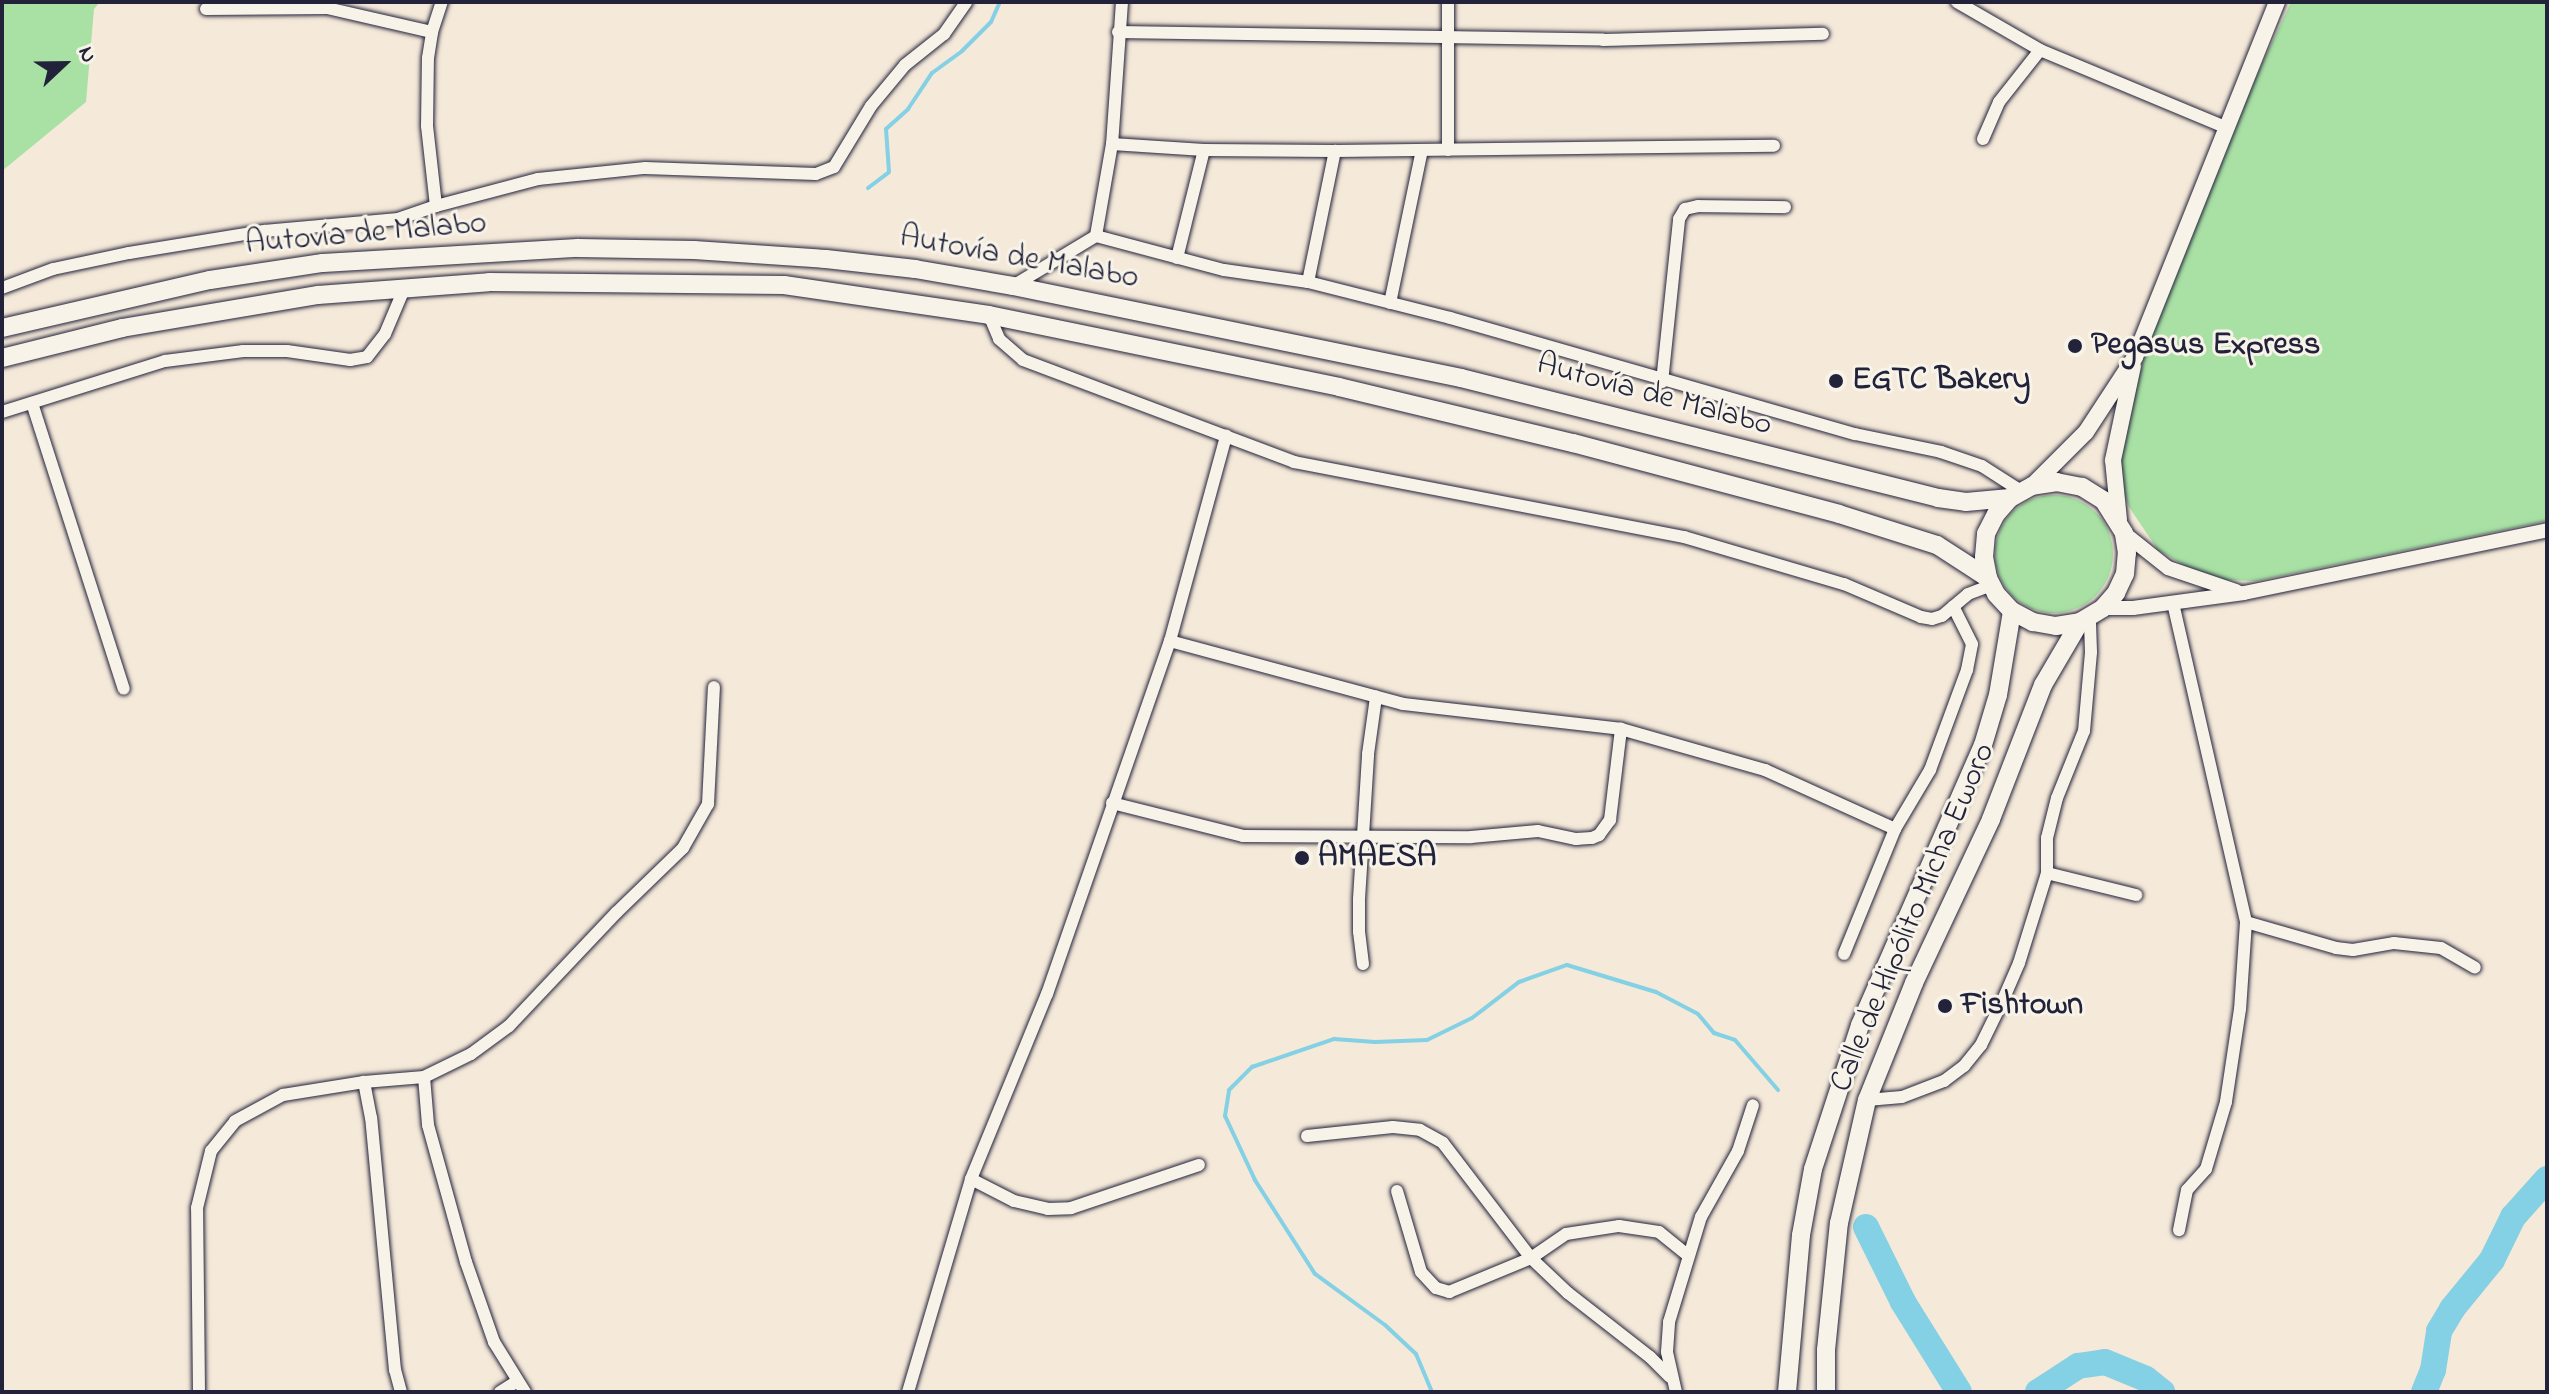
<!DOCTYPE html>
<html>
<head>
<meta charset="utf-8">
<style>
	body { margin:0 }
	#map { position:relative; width:2549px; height:1394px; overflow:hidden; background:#f5e9d9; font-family:"Indie Flower",sans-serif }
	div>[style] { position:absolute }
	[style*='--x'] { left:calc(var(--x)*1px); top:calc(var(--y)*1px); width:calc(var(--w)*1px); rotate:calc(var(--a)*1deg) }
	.green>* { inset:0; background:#a9e1a5 }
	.round { border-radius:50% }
	.stream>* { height:4px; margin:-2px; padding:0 2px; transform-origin:2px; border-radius:2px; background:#84d0e4 }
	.river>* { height:26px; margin:-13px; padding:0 13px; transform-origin:13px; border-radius:13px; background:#84d0e4 }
	.roads { filter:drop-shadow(0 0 2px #22223b) drop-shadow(0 0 2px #22223b) }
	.minor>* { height:12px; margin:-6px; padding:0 6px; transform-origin:6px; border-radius:6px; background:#f7f3e8 }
	.tertiary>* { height:14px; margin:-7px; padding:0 7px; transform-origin:7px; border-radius:7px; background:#f7f3e8 }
	.secondary>* { height:16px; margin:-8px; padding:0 8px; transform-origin:8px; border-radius:8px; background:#f7f3e8 }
	.primary>* { height:18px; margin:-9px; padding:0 9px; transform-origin:9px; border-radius:9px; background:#f7f3e8 }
	.dots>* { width:22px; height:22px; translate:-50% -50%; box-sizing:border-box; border:4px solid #f7f3e8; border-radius:50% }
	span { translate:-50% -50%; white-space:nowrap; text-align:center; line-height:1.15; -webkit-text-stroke:6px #f7f3e8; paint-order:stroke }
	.street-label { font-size:32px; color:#22223b }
	.poi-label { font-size:32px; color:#22223b; font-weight:700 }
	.left { translate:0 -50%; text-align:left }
	.frame { position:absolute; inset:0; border:4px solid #22223b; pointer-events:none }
	.north { position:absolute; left:24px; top:24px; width:80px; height:80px; -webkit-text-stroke:6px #f7f3e8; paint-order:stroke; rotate:68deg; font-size:22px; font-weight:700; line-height:32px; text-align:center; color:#22223b }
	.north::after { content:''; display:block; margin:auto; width:28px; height:36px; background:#22223b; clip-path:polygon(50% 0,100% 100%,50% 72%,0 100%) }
</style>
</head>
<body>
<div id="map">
	<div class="green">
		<i style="clip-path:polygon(2px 2px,100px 2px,94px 9px,86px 102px,2px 171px)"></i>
		<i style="clip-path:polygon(2291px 2px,2547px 2px,2547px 521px,2256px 581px,2226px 580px,2199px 574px,2158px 550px,2129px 507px,2119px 481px,2117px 454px,2129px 391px,2251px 87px)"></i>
		<i class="round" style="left:1995px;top:495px;width:118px;height:118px"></i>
	</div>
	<div class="stream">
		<i style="--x:868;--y:188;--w:26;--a:-37"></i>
		<i style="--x:889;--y:172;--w:43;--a:-94"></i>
		<i style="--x:886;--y:129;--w:30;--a:-42"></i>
		<i style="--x:908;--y:109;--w:43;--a:-56.3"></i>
		<i style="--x:932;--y:73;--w:37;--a:-36"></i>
		<i style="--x:962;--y:51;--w:41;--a:-45"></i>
		<i style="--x:991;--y:22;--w:22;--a:-66"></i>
		<i style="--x:1432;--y:1392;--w:41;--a:-112.8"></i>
		<i style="--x:1416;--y:1354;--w:42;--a:-136.9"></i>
		<i style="--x:1385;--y:1325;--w:87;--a:-143.9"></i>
		<i style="--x:1315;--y:1274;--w:112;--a:-122.6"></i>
		<i style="--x:1255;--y:1180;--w:71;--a:-115.1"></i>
		<i style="--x:1225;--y:1116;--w:26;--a:-81"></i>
		<i style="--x:1229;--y:1090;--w:33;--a:-45"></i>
		<i style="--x:1252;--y:1067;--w:87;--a:-18.9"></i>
		<i style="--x:1334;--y:1039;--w:41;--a:4.2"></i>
		<i style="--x:1375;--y:1042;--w:52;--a:-2.2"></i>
		<i style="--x:1427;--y:1040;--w:50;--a:-26.1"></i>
		<i style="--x:1472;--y:1018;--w:59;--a:-37.5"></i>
		<i style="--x:1519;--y:982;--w:51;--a:-19.5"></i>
		<i style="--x:1567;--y:965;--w:93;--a:16.9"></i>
		<i style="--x:1656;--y:992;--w:47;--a:27.6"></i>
		<i style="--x:1698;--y:1014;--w:25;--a:50"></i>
		<i style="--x:1714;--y:1033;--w:22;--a:18"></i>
		<i style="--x:1735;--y:1040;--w:66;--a:49.3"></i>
	</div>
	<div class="river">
		<i style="--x:1866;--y:1227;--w:84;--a:63.7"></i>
		<i style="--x:1903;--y:1302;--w:106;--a:58.1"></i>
		<i style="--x:2038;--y:1392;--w:48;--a:-33"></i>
		<i style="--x:2078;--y:1366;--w:27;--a:-8"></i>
		<i style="--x:2105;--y:1362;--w:44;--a:22.5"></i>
		<i style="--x:2146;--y:1379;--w:21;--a:39"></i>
		<i style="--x:2424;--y:1392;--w:24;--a:-68"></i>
		<i style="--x:2433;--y:1370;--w:39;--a:-81"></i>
		<i style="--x:2439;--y:1331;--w:26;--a:-59"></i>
		<i style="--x:2452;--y:1309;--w:63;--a:-50.8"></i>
		<i style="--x:2492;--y:1260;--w:48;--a:-64"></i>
		<i style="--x:2513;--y:1217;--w:51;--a:-48.2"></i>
	</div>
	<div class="roads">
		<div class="minor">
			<i style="--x:1122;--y:2;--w:142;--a:94"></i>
			<i style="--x:1112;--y:144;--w:93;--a:99.9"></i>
			<i style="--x:1096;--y:236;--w:132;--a:14.9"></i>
			<i style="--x:1224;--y:270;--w:85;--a:8.1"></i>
			<i style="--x:1308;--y:282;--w:146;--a:14.2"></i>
			<i style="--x:1450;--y:318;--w:421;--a:16"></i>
			<i style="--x:1855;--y:434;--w:88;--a:11.8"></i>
			<i style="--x:1941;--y:452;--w:43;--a:18.9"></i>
			<i style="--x:1982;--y:466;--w:46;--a:32.7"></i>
			<i style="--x:1448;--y:2;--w:148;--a:90"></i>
			<i style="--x:1957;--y:2;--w:96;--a:30"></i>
			<i style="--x:2040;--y:50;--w:200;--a:22.6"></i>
			<i style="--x:206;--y:9;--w:121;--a:-0.5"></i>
			<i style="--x:327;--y:8;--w:108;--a:12.9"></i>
			<i style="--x:1118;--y:32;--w:485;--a:0.9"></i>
			<i style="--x:1603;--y:40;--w:220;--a:-1.6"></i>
			<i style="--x:1983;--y:139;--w:40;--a:-66.6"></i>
			<i style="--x:1999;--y:102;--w:66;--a:-51.7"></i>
			<i style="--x:1112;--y:144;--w:92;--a:3.7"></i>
			<i style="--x:1204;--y:150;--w:131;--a:0.4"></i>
			<i style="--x:1335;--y:151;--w:439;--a:-0.7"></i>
			<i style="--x:436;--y:206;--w:106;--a:-14.8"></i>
			<i style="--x:538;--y:179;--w:108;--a:-5.9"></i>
			<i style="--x:645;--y:168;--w:171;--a:2"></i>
			<i style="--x:816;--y:174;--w:19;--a:-21"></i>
			<i style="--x:834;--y:167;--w:71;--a:-58.8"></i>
			<i style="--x:871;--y:106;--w:53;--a:-50.3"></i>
			<i style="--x:905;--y:65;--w:50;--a:-38.5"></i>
			<i style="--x:944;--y:34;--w:39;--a:-55"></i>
			<i style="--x:1177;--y:258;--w:111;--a:-76"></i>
			<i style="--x:1308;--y:282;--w:134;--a:-78.4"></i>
			<i style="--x:1013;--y:286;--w:97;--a:-31.1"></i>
			<i style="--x:2;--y:288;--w:54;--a:-20.4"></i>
			<i style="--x:53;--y:269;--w:78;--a:-11.9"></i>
			<i style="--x:129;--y:253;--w:137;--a:-9.3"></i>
			<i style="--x:264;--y:231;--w:135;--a:-5.1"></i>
			<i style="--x:398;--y:219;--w:40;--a:-18.9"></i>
			<i style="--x:436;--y:206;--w:81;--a:-96.4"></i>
			<i style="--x:427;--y:126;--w:68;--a:-89.2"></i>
			<i style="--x:428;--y:58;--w:26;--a:-81"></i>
			<i style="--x:432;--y:32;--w:32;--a:-72"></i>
			<i style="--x:1390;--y:303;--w:156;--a:-78.2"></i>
			<i style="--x:989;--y:315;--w:26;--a:67"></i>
			<i style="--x:999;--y:339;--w:32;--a:41"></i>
			<i style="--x:1023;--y:360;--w:290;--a:20.6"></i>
			<i style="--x:1294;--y:462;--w:397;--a:10.9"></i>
			<i style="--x:1684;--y:537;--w:167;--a:16.4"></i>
			<i style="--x:1844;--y:584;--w:84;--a:23.2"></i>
			<i style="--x:1921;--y:617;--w:11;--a:10"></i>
			<i style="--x:1932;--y:619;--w:10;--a:-17"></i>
			<i style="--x:1942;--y:616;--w:34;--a:-40"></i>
			<i style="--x:1968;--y:594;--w:25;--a:-21"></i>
			<i style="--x:1662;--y:382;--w:164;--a:-84"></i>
			<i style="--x:1679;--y:219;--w:12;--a:-59"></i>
			<i style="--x:1685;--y:209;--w:13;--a:-13"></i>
			<i style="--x:1698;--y:206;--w:87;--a:0.7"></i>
			<i style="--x:32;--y:403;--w:300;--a:72.2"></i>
			<i style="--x:2;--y:412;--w:171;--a:-17.4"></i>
			<i style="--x:165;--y:361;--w:79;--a:-7.3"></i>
			<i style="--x:243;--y:351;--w:44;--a:0"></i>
			<i style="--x:287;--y:351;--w:64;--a:8.1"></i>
			<i style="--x:350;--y:360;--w:17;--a:-10"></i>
			<i style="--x:367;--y:357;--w:29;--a:-52"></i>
			<i style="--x:385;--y:334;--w:49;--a:-67.1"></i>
			<i style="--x:2173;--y:603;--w:327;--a:77.1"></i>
			<i style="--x:2246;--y:922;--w:87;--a:93.9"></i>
			<i style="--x:2240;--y:1009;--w:94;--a:98.6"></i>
			<i style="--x:2226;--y:1102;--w:70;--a:106.6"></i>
			<i style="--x:2206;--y:1169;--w:28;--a:132"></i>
			<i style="--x:2187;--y:1190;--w:41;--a:101.3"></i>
			<i style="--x:1170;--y:641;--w:241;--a:15.1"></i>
			<i style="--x:1403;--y:704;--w:219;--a:6.5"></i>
			<i style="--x:1621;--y:729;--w:150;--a:15.9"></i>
			<i style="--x:1765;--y:770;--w:143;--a:24.4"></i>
			<i style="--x:1895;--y:829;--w:69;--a:-59.3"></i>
			<i style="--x:1930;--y:770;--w:107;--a:-69.7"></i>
			<i style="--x:1967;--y:670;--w:26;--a:-79"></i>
			<i style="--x:1972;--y:644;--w:42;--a:-116.6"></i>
			<i style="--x:1112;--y:803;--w:135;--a:14.1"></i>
			<i style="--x:1243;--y:836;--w:228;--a:0.3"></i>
			<i style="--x:1471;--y:837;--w:67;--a:-5.1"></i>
			<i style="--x:1538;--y:831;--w:39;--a:12"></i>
			<i style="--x:1576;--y:839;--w:16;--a:-4"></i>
			<i style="--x:1592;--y:838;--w:8;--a:-23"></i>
			<i style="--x:1599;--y:835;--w:19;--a:-54"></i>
			<i style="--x:1610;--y:820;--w:92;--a:-83.1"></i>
			<i style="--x:2047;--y:873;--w:92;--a:13.9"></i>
			<i style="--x:2246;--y:922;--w:94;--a:16.1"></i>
			<i style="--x:2336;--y:948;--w:17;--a:7"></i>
			<i style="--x:2353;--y:950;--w:42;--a:-9.7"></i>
			<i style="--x:2394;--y:943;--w:47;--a:6.1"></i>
			<i style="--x:2441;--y:948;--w:39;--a:30"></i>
			<i style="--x:1844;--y:954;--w:135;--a:-67.8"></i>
			<i style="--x:1363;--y:964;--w:32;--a:-97"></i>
			<i style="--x:1359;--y:932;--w:33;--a:-90"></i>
			<i style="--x:1359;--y:899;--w:145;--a:-86.4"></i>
			<i style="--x:1368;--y:754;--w:58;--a:-82"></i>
			<i style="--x:424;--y:1077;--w:48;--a:85.2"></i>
			<i style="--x:428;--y:1125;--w:142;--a:74.5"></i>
			<i style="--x:466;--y:1262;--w:85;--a:70.7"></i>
			<i style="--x:494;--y:1342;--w:59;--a:58.2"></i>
			<i style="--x:1867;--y:1100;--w:35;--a:-5"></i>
			<i style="--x:1902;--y:1097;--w:45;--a:-20.9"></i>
			<i style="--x:1944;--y:1081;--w:25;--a:-37"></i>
			<i style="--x:1964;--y:1066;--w:27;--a:-51"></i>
			<i style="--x:1981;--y:1045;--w:50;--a:-63.9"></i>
			<i style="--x:2003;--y:1000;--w:40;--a:-66.6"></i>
			<i style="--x:2019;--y:963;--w:94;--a:-72.7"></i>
			<i style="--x:2047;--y:873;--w:35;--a:-90"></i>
			<i style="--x:2047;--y:838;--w:41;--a:-76"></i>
			<i style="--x:2057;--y:798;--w:72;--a:-68.1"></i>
			<i style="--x:2084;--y:731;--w:79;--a:-84.9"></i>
			<i style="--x:2091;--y:652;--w:35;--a:-92"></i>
			<i style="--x:1307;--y:1136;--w:86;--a:-6"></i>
			<i style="--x:1393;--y:1127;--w:27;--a:6"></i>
			<i style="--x:1420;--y:1130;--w:26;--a:29"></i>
			<i style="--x:1443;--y:1143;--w:145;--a:52.6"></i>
			<i style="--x:1531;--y:1258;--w:51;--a:43.4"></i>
			<i style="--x:1568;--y:1293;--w:104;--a:38"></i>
			<i style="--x:1650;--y:1357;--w:28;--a:45"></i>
			<i style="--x:971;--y:1179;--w:48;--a:27.1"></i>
			<i style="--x:1014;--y:1201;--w:35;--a:13"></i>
			<i style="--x:1048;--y:1209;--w:23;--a:-2"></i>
			<i style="--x:1071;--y:1208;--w:135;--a:-18.6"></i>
			<i style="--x:1397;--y:1191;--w:84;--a:73.5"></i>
			<i style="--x:1421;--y:1272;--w:22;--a:47"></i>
			<i style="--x:1436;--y:1288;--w:14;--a:17"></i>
			<i style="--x:1449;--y:1292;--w:89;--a:-22.5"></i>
			<i style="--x:1531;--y:1258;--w:42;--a:-34.4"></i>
			<i style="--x:1566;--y:1234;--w:54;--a:-8.6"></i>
			<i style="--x:1619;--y:1226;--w:40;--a:8.5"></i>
			<i style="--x:1659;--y:1232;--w:36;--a:39"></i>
			<i style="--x:199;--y:1392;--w:184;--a:-90.6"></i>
			<i style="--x:197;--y:1208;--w:59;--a:-76.2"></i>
			<i style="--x:211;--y:1151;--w:38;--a:-51"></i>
			<i style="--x:235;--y:1121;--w:55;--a:-28.4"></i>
			<i style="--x:283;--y:1095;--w:82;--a:-9.1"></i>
			<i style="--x:401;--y:1392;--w:23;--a:-105"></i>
			<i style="--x:395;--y:1370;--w:253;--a:-95.4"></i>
			<i style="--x:371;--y:1118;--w:37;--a:-101"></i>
			<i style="--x:364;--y:1082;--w:60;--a:-4.8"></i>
			<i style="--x:424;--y:1077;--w:52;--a:-26.1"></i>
			<i style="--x:471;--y:1054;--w:47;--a:-36.4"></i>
			<i style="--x:509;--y:1026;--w:156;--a:-46.6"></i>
			<i style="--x:616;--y:913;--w:93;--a:-44.1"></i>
			<i style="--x:683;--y:848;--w:51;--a:-60.4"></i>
			<i style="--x:708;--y:804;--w:117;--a:-87.1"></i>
			<i style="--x:500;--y:1392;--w:19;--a:-32"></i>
			<i style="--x:908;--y:1392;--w:222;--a:-73.5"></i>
			<i style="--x:971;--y:1179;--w:200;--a:-67.7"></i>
			<i style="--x:1047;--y:994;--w:374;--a:-70.8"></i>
			<i style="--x:1170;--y:641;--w:213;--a:-74.7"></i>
			<i style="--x:1676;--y:1392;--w:41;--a:-102.7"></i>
			<i style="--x:1667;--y:1352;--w:30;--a:-86"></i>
			<i style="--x:1669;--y:1322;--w:110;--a:-73.1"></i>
			<i style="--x:1701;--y:1217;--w:76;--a:-60.7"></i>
			<i style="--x:1738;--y:1151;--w:48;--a:-71.9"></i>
		</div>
		<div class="tertiary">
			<i style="--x:2124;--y:533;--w:56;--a:38.5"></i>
			<i style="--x:2168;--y:568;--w:72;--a:18.7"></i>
			<i style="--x:2103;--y:608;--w:30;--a:0"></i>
			<i style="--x:2133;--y:608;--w:112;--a:-7.7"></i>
			<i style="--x:2244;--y:593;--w:309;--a:-11.7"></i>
		</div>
		<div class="secondary">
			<i style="--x:2032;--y:486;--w:76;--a:-45"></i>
			<i style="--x:2086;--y:432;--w:90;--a:-56.8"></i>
			<i style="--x:2135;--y:357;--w:382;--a:-68.2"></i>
			<i style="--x:2119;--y:520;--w:60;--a:-95.7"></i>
			<i style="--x:2113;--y:460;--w:96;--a:-78"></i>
		</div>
		<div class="primary">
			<i style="--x:2;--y:328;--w:213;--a:-13"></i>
			<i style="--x:210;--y:280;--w:114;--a:-8.6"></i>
			<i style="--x:323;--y:263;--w:255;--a:-3.4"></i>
			<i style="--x:578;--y:248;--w:116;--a:1"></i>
			<i style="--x:694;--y:250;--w:132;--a:3.9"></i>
			<i style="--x:826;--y:259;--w:90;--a:6.4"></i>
			<i style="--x:915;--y:269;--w:99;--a:9.8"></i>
			<i style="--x:1013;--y:286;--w:457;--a:11.6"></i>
			<i style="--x:1461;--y:378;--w:492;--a:14.1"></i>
			<i style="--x:1938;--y:498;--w:28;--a:8"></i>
			<i style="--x:1966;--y:502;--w:44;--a:-5.2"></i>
			<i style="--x:2;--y:358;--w:124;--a:-14"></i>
			<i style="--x:122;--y:328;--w:199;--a:-9.6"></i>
			<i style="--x:318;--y:295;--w:171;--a:-4.3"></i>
			<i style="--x:489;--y:282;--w:295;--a:0.6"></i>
			<i style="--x:784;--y:285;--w:207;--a:8.3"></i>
			<i style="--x:989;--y:315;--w:357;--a:11.6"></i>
			<i style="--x:1339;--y:387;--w:241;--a:13.5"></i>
			<i style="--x:1573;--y:443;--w:275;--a:14.9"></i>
			<i style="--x:1839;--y:514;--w:103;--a:17.6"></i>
			<i style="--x:1937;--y:545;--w:61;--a:32.9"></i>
			<i style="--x:1988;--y:578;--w:18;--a:63"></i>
			<i style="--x:1996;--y:594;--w:23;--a:47"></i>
			<i style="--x:2012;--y:611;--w:24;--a:28"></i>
			<i style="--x:2033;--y:622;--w:23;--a:10"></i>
			<i style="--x:2056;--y:626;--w:24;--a:-9"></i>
			<i style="--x:2080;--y:622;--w:27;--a:-31"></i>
			<i style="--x:2103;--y:608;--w:20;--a:-49"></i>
			<i style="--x:2116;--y:593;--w:21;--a:-65"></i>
			<i style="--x:2125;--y:574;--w:21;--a:-85"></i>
			<i style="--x:2127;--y:553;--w:20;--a:-99"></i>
			<i style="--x:2124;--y:533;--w:39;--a:-122"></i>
			<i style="--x:2103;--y:500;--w:25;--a:-148"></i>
			<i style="--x:2082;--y:487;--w:25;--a:-169"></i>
			<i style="--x:2057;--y:482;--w:25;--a:171"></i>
			<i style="--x:2032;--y:486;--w:25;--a:151"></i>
			<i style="--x:2010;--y:498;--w:21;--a:131"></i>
			<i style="--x:1996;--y:514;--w:22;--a:117"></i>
			<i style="--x:1986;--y:534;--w:23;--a:95"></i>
			<i style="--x:1984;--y:557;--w:21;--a:79"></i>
			<i style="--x:1787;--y:1392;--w:158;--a:-84.9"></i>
			<i style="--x:1801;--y:1235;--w:67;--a:-79.7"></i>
			<i style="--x:1813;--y:1169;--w:151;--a:-71.9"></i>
			<i style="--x:1860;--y:1025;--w:306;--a:-66.3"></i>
			<i style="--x:1983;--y:745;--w:52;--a:-73.3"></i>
			<i style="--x:1998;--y:695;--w:85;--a:-80.5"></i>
			<i style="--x:1826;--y:1392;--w:42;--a:-90"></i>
			<i style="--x:1826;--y:1350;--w:128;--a:-84.2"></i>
			<i style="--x:1839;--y:1223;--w:126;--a:-77.2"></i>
			<i style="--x:1867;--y:1100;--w:126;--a:-68.1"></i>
			<i style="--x:1914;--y:983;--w:181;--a:-64.8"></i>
			<i style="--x:1991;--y:819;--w:144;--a:-68.8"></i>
			<i style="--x:2043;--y:685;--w:73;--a:-59.6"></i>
		</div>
	</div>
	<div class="dots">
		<i style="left:2075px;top:346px;background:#22223b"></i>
		<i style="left:1836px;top:381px;background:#22223b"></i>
		<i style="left:1302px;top:858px;background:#22223b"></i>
		<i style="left:1945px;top:1006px;background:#22223b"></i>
	</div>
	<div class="street-label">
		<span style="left:366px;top:235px;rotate:-5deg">Autovía de Malabo</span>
		<span style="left:1019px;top:259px;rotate:10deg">Autovía de Malabo</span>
		<span style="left:1654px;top:396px;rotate:15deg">Autovía de Malabo</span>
		<span style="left:1914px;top:918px;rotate:-67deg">Calle de Hipólito Micha Eworo</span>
	</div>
	<div class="poi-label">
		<span class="left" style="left:2091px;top:346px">Pegasus Express</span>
		<span class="left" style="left:1852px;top:381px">EGTC Bakery</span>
		<span class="left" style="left:1318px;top:858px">AMAESA</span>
		<span class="left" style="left:1961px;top:1006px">Fishtown</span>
	</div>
	<div class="frame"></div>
	<div class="north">N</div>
</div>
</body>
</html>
